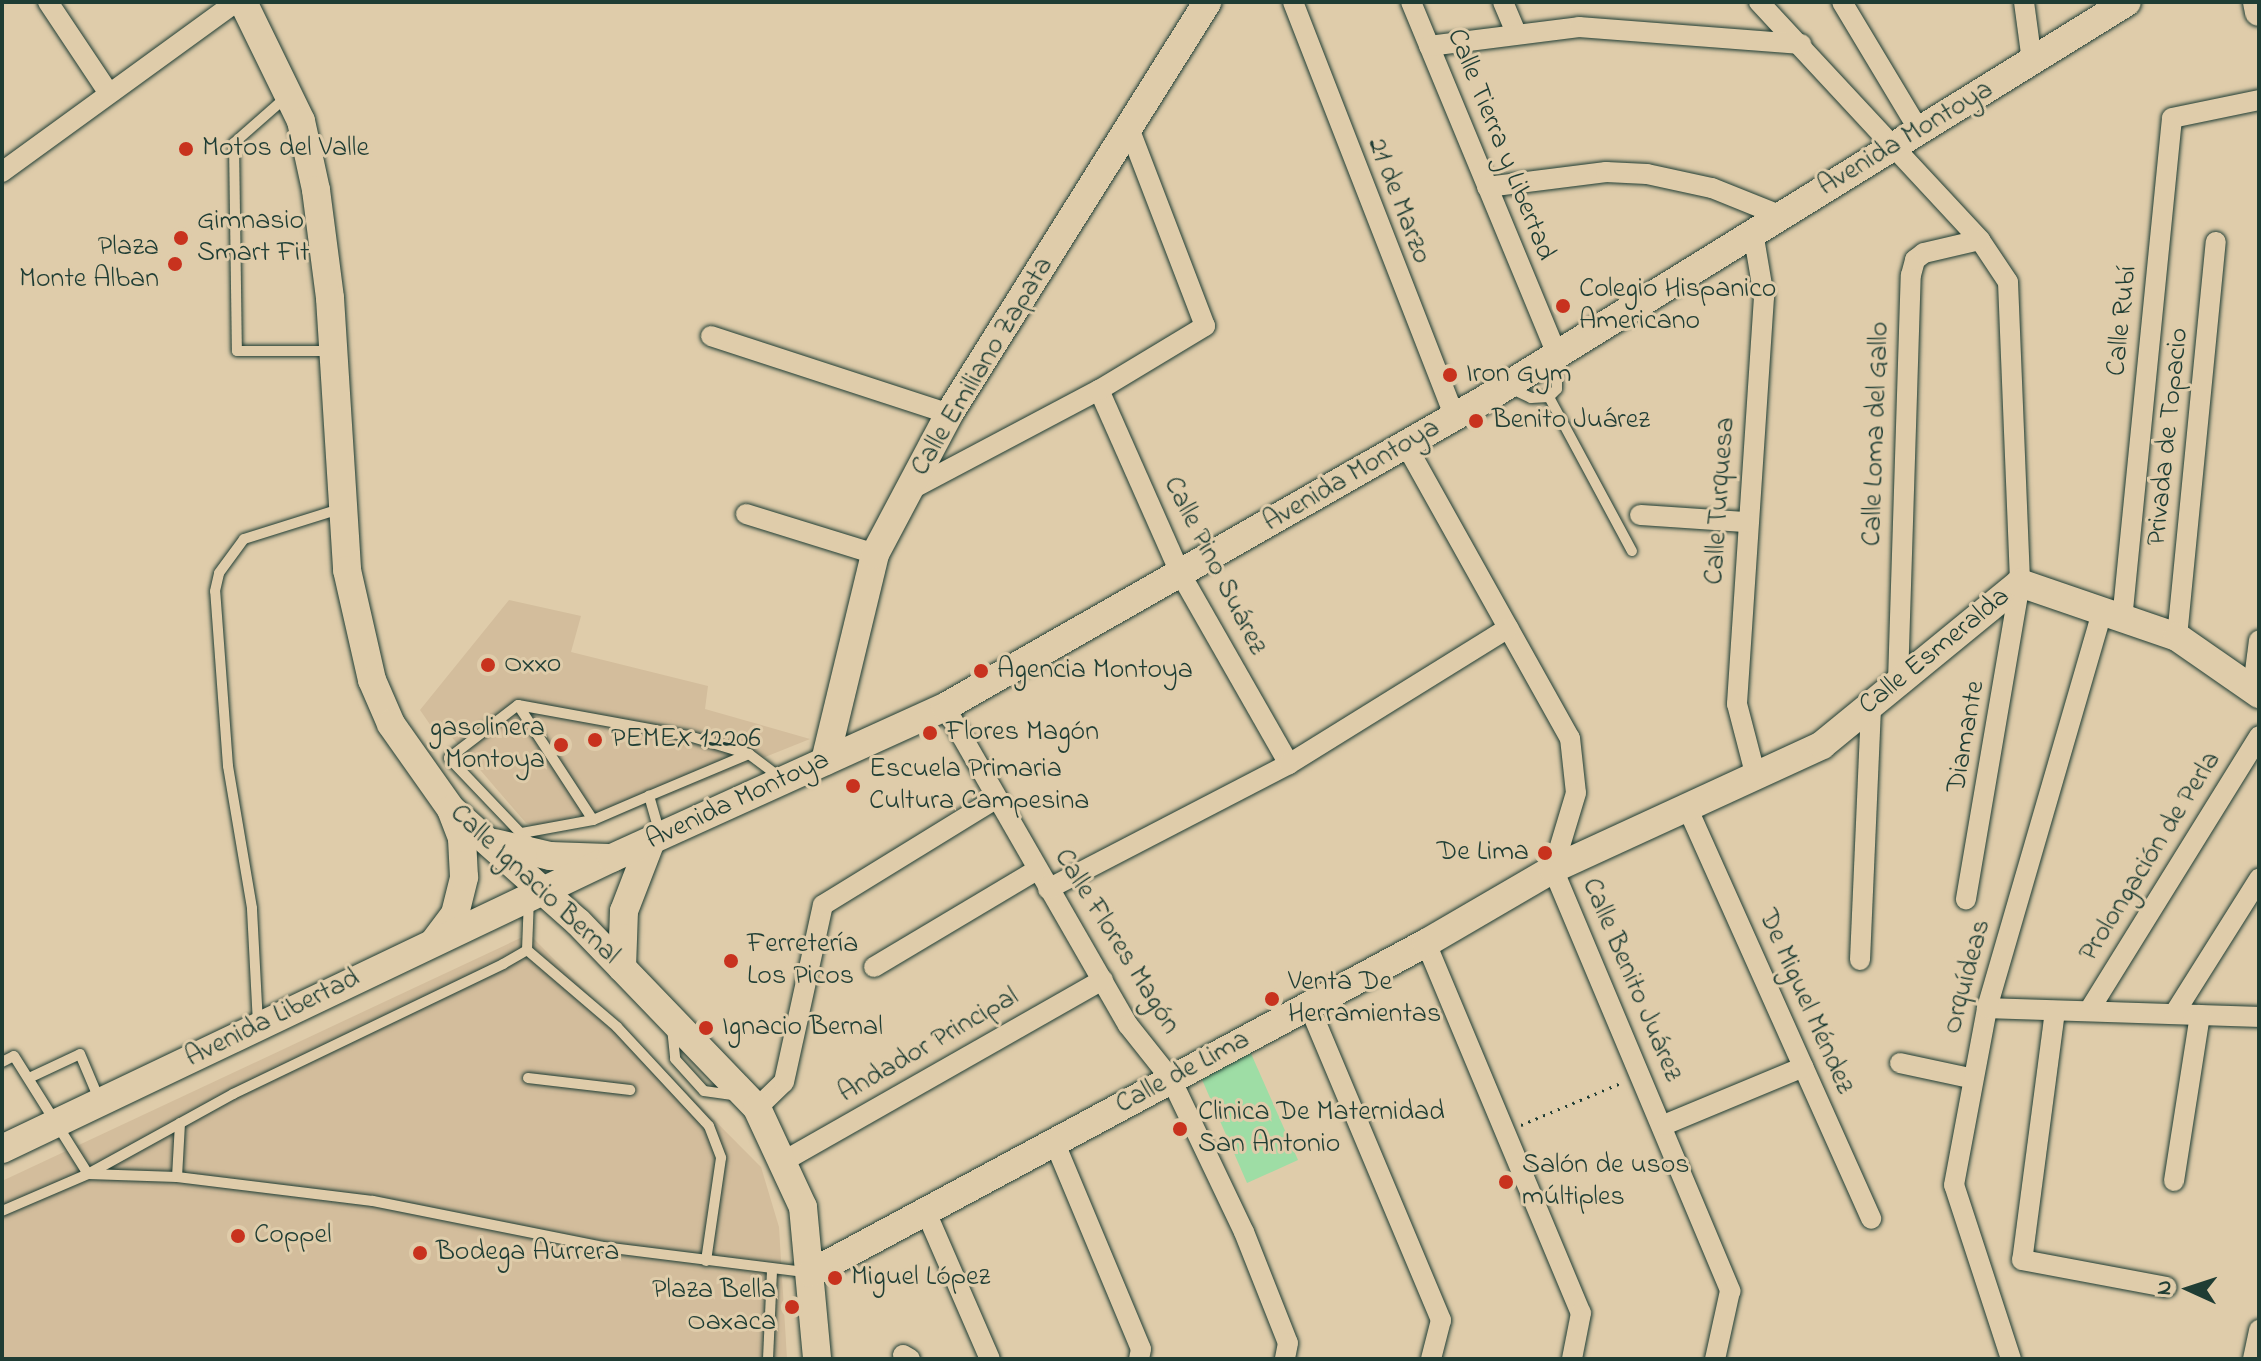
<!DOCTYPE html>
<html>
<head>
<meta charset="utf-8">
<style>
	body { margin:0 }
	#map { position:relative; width:2261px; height:1361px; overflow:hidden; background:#dfccaa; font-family:"Indie Flower",sans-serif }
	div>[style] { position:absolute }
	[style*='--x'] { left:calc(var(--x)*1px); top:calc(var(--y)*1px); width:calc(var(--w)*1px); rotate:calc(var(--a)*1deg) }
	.built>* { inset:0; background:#d3bd9c }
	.green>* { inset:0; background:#9edda5 }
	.path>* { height:3px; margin-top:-1.5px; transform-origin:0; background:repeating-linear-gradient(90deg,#1f3d34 0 2px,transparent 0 8px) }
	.roads { filter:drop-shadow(0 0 2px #1f3d34) drop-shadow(0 0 2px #1f3d34) }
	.lane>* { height:10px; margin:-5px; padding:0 5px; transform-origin:5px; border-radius:5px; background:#dfccaa }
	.street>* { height:20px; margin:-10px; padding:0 10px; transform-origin:10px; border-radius:10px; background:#dfccaa }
	.secondary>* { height:28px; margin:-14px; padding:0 14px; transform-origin:14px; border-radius:14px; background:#dfccaa }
	.dots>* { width:22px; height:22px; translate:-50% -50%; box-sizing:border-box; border:4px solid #dfccaa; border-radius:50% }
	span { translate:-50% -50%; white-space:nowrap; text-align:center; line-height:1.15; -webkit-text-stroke:6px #dfccaa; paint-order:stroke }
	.street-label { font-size:28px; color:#1f3d34 }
	.poi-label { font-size:28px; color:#1f3d34 }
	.left { translate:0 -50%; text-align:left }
	.right { translate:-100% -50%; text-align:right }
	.frame { position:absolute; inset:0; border:4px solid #1f3d34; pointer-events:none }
	.north { position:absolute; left:2149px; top:1249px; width:80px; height:80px; -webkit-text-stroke:6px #dfccaa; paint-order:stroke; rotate:273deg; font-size:22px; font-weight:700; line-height:32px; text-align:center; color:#1f3d34 }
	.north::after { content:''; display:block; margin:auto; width:28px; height:36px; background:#1f3d34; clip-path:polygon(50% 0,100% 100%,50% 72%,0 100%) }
</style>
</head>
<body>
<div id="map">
	<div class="built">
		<i style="clip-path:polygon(509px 600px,581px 616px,571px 652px,708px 686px,705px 709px,810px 739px,599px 824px,574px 816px,547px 829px,526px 823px,449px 734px,440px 739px,420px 710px)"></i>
		<i style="clip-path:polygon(529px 934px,761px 1167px,779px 1227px,787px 1359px,2px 1359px,2px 1181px)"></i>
	</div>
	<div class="green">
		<i style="clip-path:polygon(1249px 1049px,1298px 1160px,1247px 1183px,1200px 1075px)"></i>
	</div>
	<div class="path">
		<i style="--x:1521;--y:1125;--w:108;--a:-22.8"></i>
	</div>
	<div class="roads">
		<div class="lane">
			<i style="--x:285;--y:98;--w:68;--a:138.6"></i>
			<i style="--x:234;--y:143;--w:208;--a:89.2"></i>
			<i style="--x:237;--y:351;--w:96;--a:0"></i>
			<i style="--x:1512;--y:389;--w:21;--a:25"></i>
			<i style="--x:1531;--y:398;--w:18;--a:-3"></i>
			<i style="--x:1549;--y:397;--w:11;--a:-45"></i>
			<i style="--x:1557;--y:389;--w:11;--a:-90"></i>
			<i style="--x:1557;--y:378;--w:18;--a:-124"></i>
			<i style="--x:1549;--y:397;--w:175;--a:61.7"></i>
			<i style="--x:518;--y:705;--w:87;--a:142.5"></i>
			<i style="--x:449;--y:758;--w:119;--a:46.4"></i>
			<i style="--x:649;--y:796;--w:108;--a:-22.8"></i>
			<i style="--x:522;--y:833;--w:72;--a:-10.4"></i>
			<i style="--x:660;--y:834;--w:40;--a:-106"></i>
			<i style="--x:649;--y:796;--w:61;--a:156.8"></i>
			<i style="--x:593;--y:820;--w:137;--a:-123.1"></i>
			<i style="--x:518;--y:705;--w:174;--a:10.3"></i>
			<i style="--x:689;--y:736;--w:63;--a:16.7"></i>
			<i style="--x:749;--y:754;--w:38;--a:37"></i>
			<i style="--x:527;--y:950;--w:118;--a:40.5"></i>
			<i style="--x:617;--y:1027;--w:135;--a:47.1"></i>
			<i style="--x:709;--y:1126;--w:34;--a:69"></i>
			<i style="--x:721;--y:1158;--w:104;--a:98.3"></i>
			<i style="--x:258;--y:1024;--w:116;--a:-93"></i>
			<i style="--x:252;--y:908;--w:144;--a:-99.6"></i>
			<i style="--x:228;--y:766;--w:175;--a:-94.2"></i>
			<i style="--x:215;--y:591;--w:18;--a:-77"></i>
			<i style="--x:219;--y:573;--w:42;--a:-53.7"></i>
			<i style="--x:244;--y:539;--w:101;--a:-17.4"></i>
			<i style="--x:672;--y:1028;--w:31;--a:84"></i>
			<i style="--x:675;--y:1059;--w:43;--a:47.8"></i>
			<i style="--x:704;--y:1091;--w:36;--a:8"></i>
			<i style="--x:2;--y:1062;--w:13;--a:-27"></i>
			<i style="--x:14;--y:1056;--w:139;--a:57.9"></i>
			<i style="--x:88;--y:1174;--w:89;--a:1.9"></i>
			<i style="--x:177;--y:1177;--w:197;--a:7"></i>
			<i style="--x:373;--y:1201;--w:236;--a:11.3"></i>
			<i style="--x:604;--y:1247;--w:203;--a:7.1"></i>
			<i style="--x:29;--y:1078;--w:56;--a:-25.2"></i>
			<i style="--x:80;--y:1054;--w:49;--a:67.1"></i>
			<i style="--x:528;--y:1078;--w:103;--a:6.7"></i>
			<i style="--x:177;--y:1177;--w:54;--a:-86.8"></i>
			<i style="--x:2;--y:1211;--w:94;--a:-23.3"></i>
			<i style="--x:88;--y:1174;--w:166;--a:-28.9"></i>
			<i style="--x:233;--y:1094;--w:300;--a:-25.7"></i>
			<i style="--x:503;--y:964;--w:28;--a:-30"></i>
			<i style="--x:527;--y:950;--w:51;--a:-87.8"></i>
			<i style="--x:768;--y:1359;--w:89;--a:-87.4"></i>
		</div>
		<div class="street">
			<i style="--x:48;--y:2;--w:108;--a:56.3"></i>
			<i style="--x:1293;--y:2;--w:446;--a:68.7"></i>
			<i style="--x:1411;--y:2;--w:381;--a:67.5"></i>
			<i style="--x:1503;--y:2;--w:33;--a:67"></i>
			<i style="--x:1759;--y:2;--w:325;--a:47.1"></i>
			<i style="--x:1980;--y:240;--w:50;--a:56.3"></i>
			<i style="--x:2008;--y:282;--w:301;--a:87.7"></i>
			<i style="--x:2020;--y:583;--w:321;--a:99.7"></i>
			<i style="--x:1842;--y:2;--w:152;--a:59"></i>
			<i style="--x:2024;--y:2;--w:60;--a:82.3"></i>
			<i style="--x:1429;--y:46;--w:151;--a:-7.2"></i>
			<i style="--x:1579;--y:27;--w:223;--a:4.4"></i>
			<i style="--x:2;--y:172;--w:289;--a:-36"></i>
			<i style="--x:1487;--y:187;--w:120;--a:-7.2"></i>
			<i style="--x:1606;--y:172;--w:41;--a:2.8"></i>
			<i style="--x:1647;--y:174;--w:66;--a:12.2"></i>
			<i style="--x:1712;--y:188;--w:72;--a:21.9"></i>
			<i style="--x:1753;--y:232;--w:66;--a:80.4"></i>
			<i style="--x:1764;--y:297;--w:408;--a:93.8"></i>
			<i style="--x:1737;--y:704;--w:71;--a:75.4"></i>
			<i style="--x:711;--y:336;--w:250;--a:18.1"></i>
			<i style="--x:1099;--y:390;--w:200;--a:66.1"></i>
			<i style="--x:1180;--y:573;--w:220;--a:60.3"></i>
			<i style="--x:1406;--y:445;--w:336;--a:60.8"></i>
			<i style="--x:1570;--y:738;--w:55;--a:83.8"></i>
			<i style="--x:1576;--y:793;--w:79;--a:106.8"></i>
			<i style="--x:1553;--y:869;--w:458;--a:67.2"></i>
			<i style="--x:1730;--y:1291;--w:70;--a:102.4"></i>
			<i style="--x:910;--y:490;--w:214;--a:-27.9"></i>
			<i style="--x:1099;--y:390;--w:124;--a:-31.1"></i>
			<i style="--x:1205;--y:326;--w:209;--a:-111"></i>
			<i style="--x:746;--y:514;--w:135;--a:17.2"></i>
			<i style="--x:1640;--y:515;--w:106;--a:3.8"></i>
			<i style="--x:2122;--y:620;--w:504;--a:-84.31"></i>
			<i style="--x:2172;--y:118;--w:89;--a:-11.7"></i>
			<i style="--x:2177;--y:637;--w:397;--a:-84.4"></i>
			<i style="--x:1898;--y:681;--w:406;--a:-88.2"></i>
			<i style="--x:1911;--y:275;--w:16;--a:-75"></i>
			<i style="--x:1915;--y:260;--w:11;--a:-38"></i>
			<i style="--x:1924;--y:253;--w:57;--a:-13.1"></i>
			<i style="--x:2253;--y:687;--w:47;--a:-82.7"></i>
			<i style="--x:945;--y:707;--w:367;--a:60.1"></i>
			<i style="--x:1128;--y:1025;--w:69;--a:51.5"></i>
			<i style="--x:1171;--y:1079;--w:170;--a:64.5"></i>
			<i style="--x:1244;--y:1232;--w:119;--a:68.4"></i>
			<i style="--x:1288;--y:1343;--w:16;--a:101"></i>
			<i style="--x:1687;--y:807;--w:451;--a:65.9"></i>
			<i style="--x:1048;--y:889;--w:271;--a:-27.4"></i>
			<i style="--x:1289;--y:764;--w:258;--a:-31.8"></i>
			<i style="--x:1426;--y:943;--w:401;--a:67.3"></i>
			<i style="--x:1581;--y:1313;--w:47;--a:101.1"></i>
			<i style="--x:1860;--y:960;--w:256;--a:-87.5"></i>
			<i style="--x:874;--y:967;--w:190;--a:-30.8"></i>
			<i style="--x:1309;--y:1006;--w:341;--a:67.2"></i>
			<i style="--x:1441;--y:1320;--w:40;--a:104.4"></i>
			<i style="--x:1987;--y:1008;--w:272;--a:1.9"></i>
			<i style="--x:2090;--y:1009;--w:321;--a:-58.2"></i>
			<i style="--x:2055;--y:1011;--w:251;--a:97.5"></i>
			<i style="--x:2022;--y:1260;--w:147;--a:10.6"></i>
			<i style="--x:2174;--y:1014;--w:160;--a:-57.8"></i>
			<i style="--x:1900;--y:1063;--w:72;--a:12.1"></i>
			<i style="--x:757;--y:1108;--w:37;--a:-44"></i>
			<i style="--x:784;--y:1082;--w:181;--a:-77.6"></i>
			<i style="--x:823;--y:905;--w:202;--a:-31.6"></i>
			<i style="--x:1664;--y:1125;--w:151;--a:-22.6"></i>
			<i style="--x:1054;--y:1141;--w:225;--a:67.3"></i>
			<i style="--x:1141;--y:1349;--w:10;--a:101"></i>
			<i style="--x:782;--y:1162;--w:369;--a:-29.6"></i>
			<i style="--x:2174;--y:1181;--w:168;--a:-81.1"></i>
			<i style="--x:926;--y:1212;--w:160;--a:66.5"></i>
			<i style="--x:903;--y:1355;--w:8;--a:30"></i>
			<i style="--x:2011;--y:1359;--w:183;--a:-108.1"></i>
			<i style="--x:1954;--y:1185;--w:180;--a:-79.4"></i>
			<i style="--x:1987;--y:1008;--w:412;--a:-73.8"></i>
			<i style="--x:2253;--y:1359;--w:30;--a:-78"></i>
		</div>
		<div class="secondary">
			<i style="--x:243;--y:2;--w:132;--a:64"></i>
			<i style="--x:301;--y:121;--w:71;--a:77.7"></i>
			<i style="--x:316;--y:190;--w:109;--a:82.6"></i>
			<i style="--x:330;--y:298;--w:273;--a:86.4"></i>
			<i style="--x:347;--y:570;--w:113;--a:77.2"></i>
			<i style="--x:372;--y:680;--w:48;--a:66.6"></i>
			<i style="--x:391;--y:724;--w:104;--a:54.8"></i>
			<i style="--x:451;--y:809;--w:170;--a:41.7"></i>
			<i style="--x:578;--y:922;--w:258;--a:46.1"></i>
			<i style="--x:757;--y:1108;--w:109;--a:65.1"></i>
			<i style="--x:803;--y:1207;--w:153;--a:84.7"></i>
			<i style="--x:2257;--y:2;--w:10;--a:79"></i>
			<i style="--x:825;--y:761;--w:213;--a:-76.4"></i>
			<i style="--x:875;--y:554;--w:158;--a:-62.1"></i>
			<i style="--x:949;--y:414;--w:486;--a:-57.9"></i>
			<i style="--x:495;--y:843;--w:57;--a:13.3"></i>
			<i style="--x:550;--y:856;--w:58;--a:2"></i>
			<i style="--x:434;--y:942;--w:35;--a:-53"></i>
			<i style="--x:455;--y:914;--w:38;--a:-76"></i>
			<i style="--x:464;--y:877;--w:39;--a:-93"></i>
			<i style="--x:462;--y:838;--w:30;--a:-111"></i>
			<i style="--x:622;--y:968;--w:57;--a:-88"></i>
			<i style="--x:624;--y:911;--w:75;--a:-68.9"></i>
			<i style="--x:2;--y:1149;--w:676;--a:-25.5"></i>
			<i style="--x:612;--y:858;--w:366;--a:-24.4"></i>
			<i style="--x:945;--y:707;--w:618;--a:-29.68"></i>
			<i style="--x:1482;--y:401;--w:758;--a:-31.74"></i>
			<i style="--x:811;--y:1273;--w:698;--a:-28.22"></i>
			<i style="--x:1426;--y:943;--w:147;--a:-30.2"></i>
			<i style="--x:1553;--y:869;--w:296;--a:-24.7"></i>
			<i style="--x:1822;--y:745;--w:256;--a:-39.3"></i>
			<i style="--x:2020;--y:583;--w:166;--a:19"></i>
			<i style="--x:2177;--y:637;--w:100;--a:34.8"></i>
		</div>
	</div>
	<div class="dots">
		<i style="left:186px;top:149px;background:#c8321e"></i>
		<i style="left:181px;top:238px;background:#c8321e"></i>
		<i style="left:175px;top:264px;background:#c8321e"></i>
		<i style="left:1563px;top:306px;background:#c8321e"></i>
		<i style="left:1450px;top:375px;background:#c8321e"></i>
		<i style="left:1476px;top:421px;background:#c8321e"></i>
		<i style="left:488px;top:665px;background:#c8321e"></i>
		<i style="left:981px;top:671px;background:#c8321e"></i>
		<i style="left:930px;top:733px;background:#c8321e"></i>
		<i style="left:595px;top:740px;background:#c8321e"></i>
		<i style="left:561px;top:745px;background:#c8321e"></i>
		<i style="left:853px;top:786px;background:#c8321e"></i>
		<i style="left:1545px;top:853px;background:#c8321e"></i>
		<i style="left:731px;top:961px;background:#c8321e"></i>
		<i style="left:1272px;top:999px;background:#c8321e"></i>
		<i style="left:706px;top:1028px;background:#c8321e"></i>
		<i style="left:1180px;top:1129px;background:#c8321e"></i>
		<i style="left:1506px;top:1182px;background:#c8321e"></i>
		<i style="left:238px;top:1236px;background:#c8321e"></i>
		<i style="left:420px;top:1253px;background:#c8321e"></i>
		<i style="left:835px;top:1278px;background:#c8321e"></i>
		<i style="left:792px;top:1307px;background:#c8321e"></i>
	</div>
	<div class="street-label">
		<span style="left:1906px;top:139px;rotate:-31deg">Avenida Montoya</span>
		<span style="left:1500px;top:145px;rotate:68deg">Calle Tierra y Libertad</span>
		<span style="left:1398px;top:201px;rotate:69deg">21 de Marzo</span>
		<span style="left:2123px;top:321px;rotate:-84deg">Calle Rubí</span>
		<span style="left:983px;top:367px;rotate:-59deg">Calle Emiliano Zapata</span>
		<span style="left:1877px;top:434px;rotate:-88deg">Calle Loma del Gallo</span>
		<span style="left:2169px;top:437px;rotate:-84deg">Privada de Topacio</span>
		<span style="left:1352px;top:476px;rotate:-30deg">Avenida Montoya</span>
		<span style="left:1721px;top:501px;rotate:-86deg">Calle Turquesa</span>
		<span style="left:1214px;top:566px;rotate:63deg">Calle Pino Suárez</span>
		<span style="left:1935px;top:652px;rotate:-39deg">Calle Esmeralda</span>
		<span style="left:1967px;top:737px;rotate:-80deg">Diamante</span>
		<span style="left:738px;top:801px;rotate:-25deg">Avenida Montoya</span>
		<span style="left:2151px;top:857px;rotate:-58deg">Prolongación de Perla</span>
		<span style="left:534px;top:885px;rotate:43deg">Calle Ignacio Bernal</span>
		<span style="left:1116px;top:942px;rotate:58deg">Calle Flores Magón</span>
		<span style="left:1968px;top:977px;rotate:-75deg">Orquídeas</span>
		<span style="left:1631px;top:980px;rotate:67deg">Calle Benito Juárez</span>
		<span style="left:1805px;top:1002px;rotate:66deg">De Miguel Méndez</span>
		<span style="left:273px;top:1019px;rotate:-26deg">Avenida Libertad</span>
		<span style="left:929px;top:1046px;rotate:-30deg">Andador Principal</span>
		<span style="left:1183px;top:1073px;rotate:-28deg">Calle de Lima</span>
	</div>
	<div class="poi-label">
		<span class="left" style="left:202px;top:149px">Motos del Valle</span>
		<span class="left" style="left:197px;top:238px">Gimnasio<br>Smart Fit</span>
		<span class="right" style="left:159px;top:264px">Plaza<br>Monte Alban</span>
		<span class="left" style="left:1579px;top:306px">Colegio Hispanico<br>Americano</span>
		<span class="left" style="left:1466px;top:375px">Iron Gym</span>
		<span class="left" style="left:1492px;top:421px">Benito Juárez</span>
		<span class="left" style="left:504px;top:665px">Oxxo</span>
		<span class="left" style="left:997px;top:671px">Agencia Montoya</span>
		<span class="right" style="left:545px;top:745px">gasolinera<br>Montoya</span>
		<span class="left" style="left:946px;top:733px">Flores Magón</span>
		<span class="left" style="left:611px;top:740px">PEMEX 12206</span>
		<span class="left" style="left:869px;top:786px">Escuela Primaria<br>Cultura Campesina</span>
		<span class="right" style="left:1529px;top:853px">De Lima</span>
		<span class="left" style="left:747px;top:961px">Ferretería<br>Los Picos</span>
		<span class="left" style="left:1288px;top:999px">Venta De<br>Herramientas</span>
		<span class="left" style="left:722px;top:1028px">Ignacio Bernal</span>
		<span class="left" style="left:1198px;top:1129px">Clinica De Maternidad<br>San Antonio</span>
		<span class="left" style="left:1522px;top:1182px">Salón de usos<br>múltiples</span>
		<span class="left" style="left:254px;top:1236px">Coppel</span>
		<span class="left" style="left:436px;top:1253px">Bodega Aurrera</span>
		<span class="left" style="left:851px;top:1278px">Miguel López</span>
		<span class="right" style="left:776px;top:1307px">Plaza Bella<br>Oaxaca</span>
	</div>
	<div class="frame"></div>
	<div class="north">N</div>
</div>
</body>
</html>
